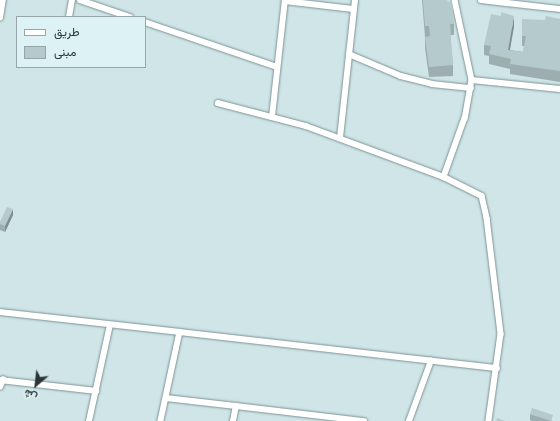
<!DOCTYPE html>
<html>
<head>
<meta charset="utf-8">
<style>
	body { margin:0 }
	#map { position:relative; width:560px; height:421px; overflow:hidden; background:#cfe5e7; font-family:Jost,Vazirmatn,sans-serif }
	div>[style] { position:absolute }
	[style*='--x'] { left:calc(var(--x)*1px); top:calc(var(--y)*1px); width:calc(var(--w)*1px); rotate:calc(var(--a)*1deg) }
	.roads { filter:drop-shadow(0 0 1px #7e9294) drop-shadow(0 0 1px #7e9294) }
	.street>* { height:5.5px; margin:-2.75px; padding:0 2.75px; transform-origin:2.75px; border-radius:2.75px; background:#fff }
	.wall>* { inset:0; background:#9caeb0 }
	.shaded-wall>* { inset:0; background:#7f8d90 }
	.building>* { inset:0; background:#b5cacd }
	span { translate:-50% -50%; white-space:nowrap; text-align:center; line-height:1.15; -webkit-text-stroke:3px #ddf2f5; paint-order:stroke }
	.legend { position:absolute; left:16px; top:16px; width:130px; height:52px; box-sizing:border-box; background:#ddf2f5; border:1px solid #96a6a9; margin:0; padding:5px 7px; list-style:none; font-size:12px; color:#2c3536 }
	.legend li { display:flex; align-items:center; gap:8px; height:20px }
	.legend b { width:20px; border:1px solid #96a6a9 }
	.north { position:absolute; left:16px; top:365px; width:40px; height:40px; -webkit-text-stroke:3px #ddf2f5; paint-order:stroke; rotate:208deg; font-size:11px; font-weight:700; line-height:16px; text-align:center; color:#2c3536 }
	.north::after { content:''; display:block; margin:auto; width:14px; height:18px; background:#2c3536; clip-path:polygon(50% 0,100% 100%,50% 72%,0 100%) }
</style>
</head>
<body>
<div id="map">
	<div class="roads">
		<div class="street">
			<i style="--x:80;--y:0;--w:53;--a:18.8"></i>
			<i style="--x:455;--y:0;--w:82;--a:78"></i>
			<i style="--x:472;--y:80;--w:39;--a:100"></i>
			<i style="--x:465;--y:118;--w:63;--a:109.6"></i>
			<i style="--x:444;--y:177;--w:42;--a:26.6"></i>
			<i style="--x:482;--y:196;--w:23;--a:77"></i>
			<i style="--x:487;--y:218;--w:117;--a:83.1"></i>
			<i style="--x:501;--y:334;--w:88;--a:97.9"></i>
			<i style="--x:481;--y:0;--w:80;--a:6.5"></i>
			<i style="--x:285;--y:1;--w:68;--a:6.7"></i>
			<i style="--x:69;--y:17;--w:17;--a:-80"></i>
			<i style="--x:0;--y:18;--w:18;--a:-81"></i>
			<i style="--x:145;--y:22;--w:139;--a:18.8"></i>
			<i style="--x:349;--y:54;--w:56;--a:22.9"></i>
			<i style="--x:401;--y:76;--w:32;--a:14"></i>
			<i style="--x:432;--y:84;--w:39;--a:6"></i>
			<i style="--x:472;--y:80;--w:88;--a:5.8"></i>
			<i style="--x:218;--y:103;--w:91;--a:14.6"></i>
			<i style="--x:306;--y:126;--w:147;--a:20.3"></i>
			<i style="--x:272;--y:117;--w:118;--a:-83.7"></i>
			<i style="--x:340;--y:138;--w:139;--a:-83.8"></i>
			<i style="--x:0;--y:312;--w:181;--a:6.3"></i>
			<i style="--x:180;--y:332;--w:91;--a:102.1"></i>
			<i style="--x:180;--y:332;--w:319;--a:6.5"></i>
			<i style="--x:0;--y:380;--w:97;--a:6.5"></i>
			<i style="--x:0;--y:387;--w:8;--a:-67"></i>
			<i style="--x:166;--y:398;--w:70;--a:6.5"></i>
			<i style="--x:89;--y:421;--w:98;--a:-77.7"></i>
			<i style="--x:233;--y:421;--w:15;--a:-79"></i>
			<i style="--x:236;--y:406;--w:129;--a:6.7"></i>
			<i style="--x:409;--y:421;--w:64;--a:-69.9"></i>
		</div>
	</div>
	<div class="wall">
		<i style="clip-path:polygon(422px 0,447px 0,454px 24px,454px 35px,450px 35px,453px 65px,453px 76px,429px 77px,425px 48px,425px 37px)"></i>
		<i style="clip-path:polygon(560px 19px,560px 82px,510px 74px,510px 69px,489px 64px,489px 56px,484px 55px,484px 45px,514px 26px,510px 50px,523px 52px,524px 46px,522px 46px,522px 36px,545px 20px)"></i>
		<i style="clip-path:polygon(13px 215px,5px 232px,0 230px,0 222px)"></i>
		<i style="clip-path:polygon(530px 414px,553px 421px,532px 421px,530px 420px)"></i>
	</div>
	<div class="shaded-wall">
		<i style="clip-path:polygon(514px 16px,514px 26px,508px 60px,508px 50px)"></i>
		<i style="clip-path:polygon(13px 209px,13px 215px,5px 232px,5px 226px)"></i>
	</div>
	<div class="building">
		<i style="clip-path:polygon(423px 0,447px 0,447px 2px,452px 1px,454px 24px,450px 24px,453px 65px,429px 67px,425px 37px,430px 36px,429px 26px,425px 26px)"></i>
		<i style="clip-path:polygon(501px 12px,514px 16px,508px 50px,523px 52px,526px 36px,522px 36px,522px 19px,545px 20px,546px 16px,560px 19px,560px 71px,510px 64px,511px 59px,489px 54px,491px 46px,484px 45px,491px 14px,501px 16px)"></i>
		<i style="clip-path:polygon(7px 207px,13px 209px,5px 226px,0 224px,0 222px)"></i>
		<i style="clip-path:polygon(532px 408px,553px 415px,551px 421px,530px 414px)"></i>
		<i style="clip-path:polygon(497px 418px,505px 421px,496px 421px)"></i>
	</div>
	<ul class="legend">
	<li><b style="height:5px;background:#fff"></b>طريق</li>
	<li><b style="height:11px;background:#b5cacd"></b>مبنى</li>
	</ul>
	<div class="north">ش</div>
</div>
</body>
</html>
